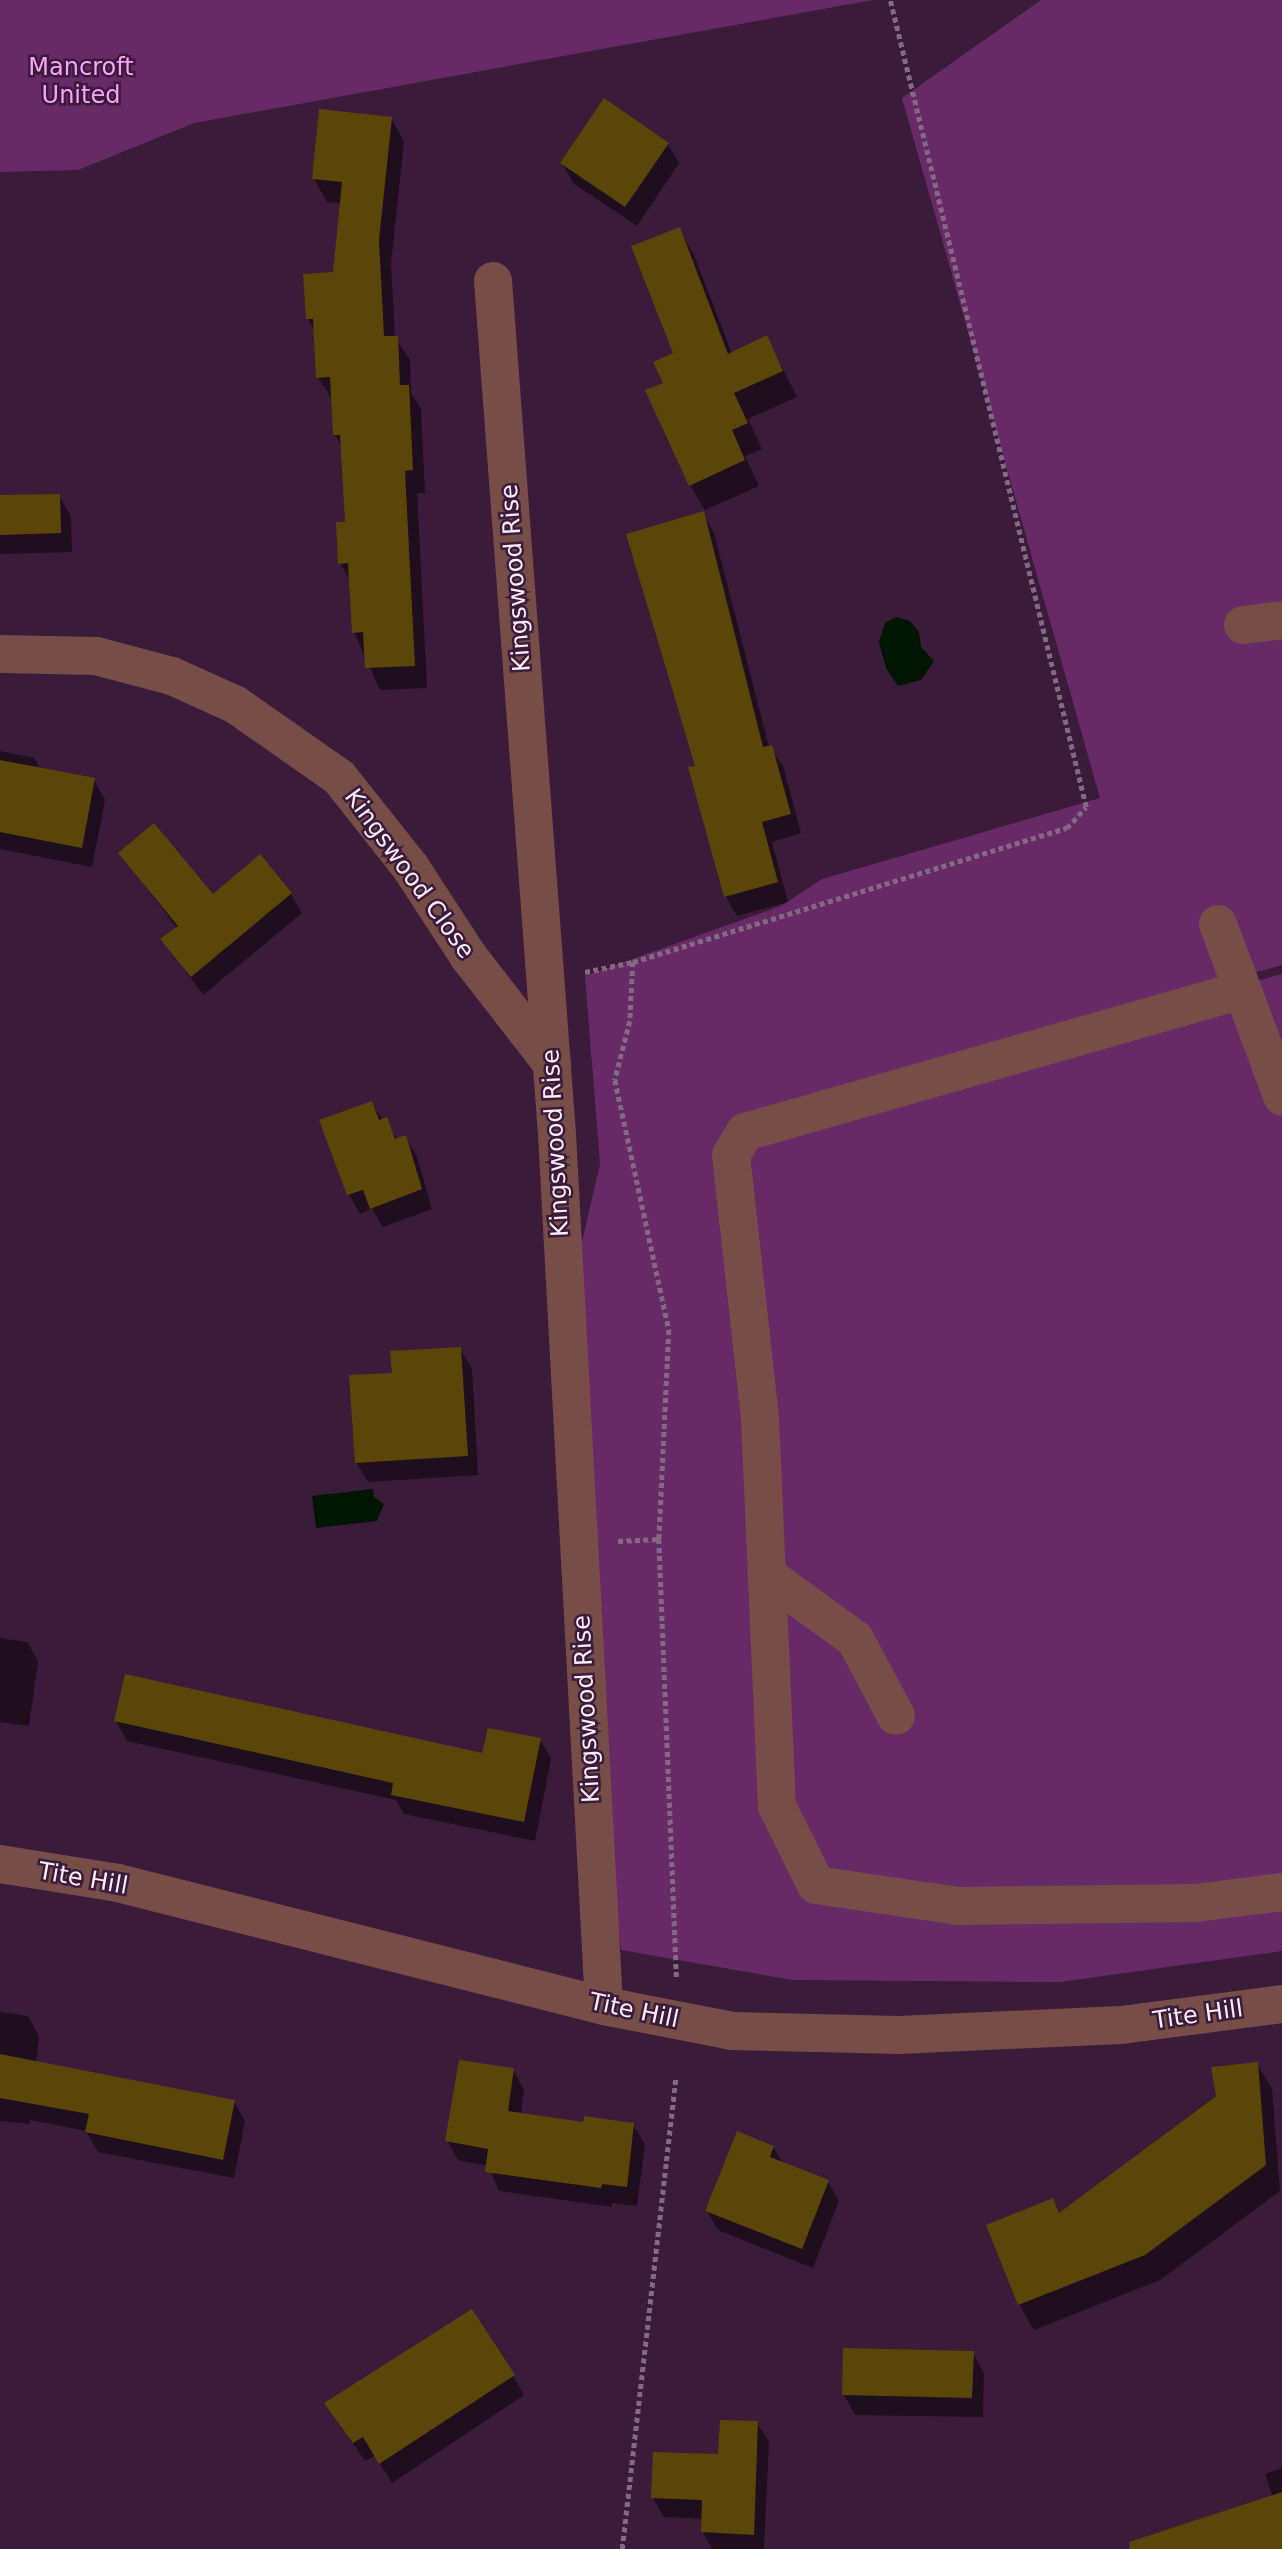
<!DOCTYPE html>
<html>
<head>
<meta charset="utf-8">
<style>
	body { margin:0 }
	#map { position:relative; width:1282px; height:2549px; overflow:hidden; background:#3a1b39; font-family:"DejaVu Sans",sans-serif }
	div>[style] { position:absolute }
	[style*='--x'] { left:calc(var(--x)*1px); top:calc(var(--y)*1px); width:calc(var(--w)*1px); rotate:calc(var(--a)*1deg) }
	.green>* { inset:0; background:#672a67 }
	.water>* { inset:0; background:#001603 }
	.shadow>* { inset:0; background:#0007 }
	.building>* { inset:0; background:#5b460a }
	.path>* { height:4.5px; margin-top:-2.25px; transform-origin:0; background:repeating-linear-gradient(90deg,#836982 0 5px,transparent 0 8.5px) }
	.minor>* { height:38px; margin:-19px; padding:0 19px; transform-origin:19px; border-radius:19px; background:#774d48 }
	span { translate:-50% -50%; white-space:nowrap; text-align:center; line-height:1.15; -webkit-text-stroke:5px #3a1b39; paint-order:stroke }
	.park-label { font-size:24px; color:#fda0fc }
	.street-label { font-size:24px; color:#feedfd }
</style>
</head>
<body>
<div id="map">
	<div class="green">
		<i style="clip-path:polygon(0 0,873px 0,194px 123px,78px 170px,0 172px)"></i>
		<i style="clip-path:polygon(1041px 0,1282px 0,1282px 965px,709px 1127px,1282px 974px,1282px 1951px,1060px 1982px,792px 1980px,621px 1950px,552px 1371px,600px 1164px,585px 976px,781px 906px,822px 879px,1100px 798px,902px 98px)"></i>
	</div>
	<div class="water">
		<i style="clip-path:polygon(896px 617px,910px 621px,919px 632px,921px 647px,934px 661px,921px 680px,898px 686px,886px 668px,879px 642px,885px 623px)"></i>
		<i style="clip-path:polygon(373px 1489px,374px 1497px,384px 1504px,377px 1521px,316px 1528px,312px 1496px)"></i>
	</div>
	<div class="shadow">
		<i style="clip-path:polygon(391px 118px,404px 141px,391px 264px,395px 337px,410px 360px,411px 393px,421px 409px,425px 493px,417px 493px,427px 688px,380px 690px,354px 632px,351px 582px,340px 563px,347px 523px,343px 449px,335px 435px,333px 400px,318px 378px,315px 332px,308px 319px,334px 274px,342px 203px,327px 202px,314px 179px)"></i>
		<i style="clip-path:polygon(668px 144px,679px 163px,637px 226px,573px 183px,562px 163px)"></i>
		<i style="clip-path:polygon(679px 229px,694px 255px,732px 354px,767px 338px,797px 397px,748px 419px,762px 449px,745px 456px,759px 486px,705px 510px,690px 485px,665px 384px,675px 354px)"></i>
		<i style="clip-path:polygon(59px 496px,71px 516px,72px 552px,0 554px,0 497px)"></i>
		<i style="clip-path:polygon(703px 513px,714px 533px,769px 747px,783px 766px,801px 833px,772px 842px,788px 902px,737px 916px,726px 897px,690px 769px,697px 767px)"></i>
		<i style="clip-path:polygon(0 751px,34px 758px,41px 770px,94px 780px,105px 800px,92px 867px,0 849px)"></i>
		<i style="clip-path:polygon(120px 853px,212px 896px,291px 894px,302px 913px,203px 995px,163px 940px,177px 928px)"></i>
		<i style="clip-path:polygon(371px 1103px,398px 1140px,405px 1137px,417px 1157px,432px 1209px,383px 1227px,372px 1209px,360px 1214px,349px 1194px)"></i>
		<i style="clip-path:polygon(460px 1349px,472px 1369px,478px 1475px,368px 1482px,356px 1462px,394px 1375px)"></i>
		<i style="clip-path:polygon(0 1638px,27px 1642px,38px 1661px,29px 1726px,0 1722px)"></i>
		<i style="clip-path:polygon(116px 1721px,484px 1755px,540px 1739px,551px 1759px,535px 1841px,404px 1814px,396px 1800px,127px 1741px)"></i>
		<i style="clip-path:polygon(0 2012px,28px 2016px,39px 2036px,36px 2063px,234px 2102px,245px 2121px,234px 2178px,98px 2152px,86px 2131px,30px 2120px,30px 2124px,0 2121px)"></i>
		<i style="clip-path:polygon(1257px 2064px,1272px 2089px,1280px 2191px,1160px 2280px,1034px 2330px,1019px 2304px,1052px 2200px,1060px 2214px)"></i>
		<i style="clip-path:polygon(513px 2070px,524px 2090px,521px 2115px,584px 2124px,633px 2125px,645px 2144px,637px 2206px,612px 2203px,612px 2207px,499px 2191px,488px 2166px,458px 2160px,447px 2140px)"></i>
		<i style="clip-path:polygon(773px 2147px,783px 2164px,828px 2182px,839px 2201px,813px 2268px,718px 2230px,707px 2211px)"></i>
		<i style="clip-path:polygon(973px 2353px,984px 2373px,983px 2417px,855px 2415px,844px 2395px)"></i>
		<i style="clip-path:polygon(513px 2376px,524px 2395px,392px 2483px,375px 2456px,365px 2461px,326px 2403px)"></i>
		<i style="clip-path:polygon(757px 2423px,769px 2442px,764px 2549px,712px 2549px,703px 2532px,703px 2519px,664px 2517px,653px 2498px,720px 2456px)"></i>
		<i style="clip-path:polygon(1282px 2468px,1282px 2549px,1171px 2549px,1273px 2497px,1265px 2474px)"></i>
	</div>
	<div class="building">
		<i style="clip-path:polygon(604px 98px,669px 143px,625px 207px,560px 163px)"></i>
		<i style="clip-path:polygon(319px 109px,392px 117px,379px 240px,384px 336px,398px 336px,400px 385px,409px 385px,413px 470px,405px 471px,415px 666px,365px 668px,363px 632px,352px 633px,348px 563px,338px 564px,336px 522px,345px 522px,340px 435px,333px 435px,330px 377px,316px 378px,313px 319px,306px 319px,303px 274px,333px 272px,342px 182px,312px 179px)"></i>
		<i style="clip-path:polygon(680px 227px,728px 354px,767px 335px,783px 371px,734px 393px,748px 423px,732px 430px,745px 460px,689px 486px,645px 390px,663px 383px,653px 362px,673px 353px,631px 246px)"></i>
		<i style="clip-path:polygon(60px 494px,61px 533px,0 535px,0 495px)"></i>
		<i style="clip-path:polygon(704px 511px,763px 747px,772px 745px,791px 814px,762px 822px,778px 882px,724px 897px,688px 767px,695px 766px,626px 534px)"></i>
		<i style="clip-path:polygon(0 760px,95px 778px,82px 848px,0 832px)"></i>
		<i style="clip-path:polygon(154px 823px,213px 894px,260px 854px,292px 893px,191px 977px,160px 939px,178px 926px,118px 853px)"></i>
		<i style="clip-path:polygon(372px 1101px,379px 1120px,387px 1117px,395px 1139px,406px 1135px,422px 1189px,370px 1209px,363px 1190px,347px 1195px,319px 1120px)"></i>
		<i style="clip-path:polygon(461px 1347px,468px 1456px,355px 1463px,349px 1375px,392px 1373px,390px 1351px)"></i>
		<i style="clip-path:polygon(125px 1674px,482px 1753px,488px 1728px,541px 1738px,524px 1822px,391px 1795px,393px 1783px,114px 1721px)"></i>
		<i style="clip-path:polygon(0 2054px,235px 2100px,223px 2160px,85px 2132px,89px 2114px,0 2098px)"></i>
		<i style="clip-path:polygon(459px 2060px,514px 2068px,508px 2111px,583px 2122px,584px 2116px,634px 2123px,627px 2187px,602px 2184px,601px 2188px,485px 2172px,488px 2149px,445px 2141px)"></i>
		<i style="clip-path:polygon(1258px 2062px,1266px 2165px,1145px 2255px,1018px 2305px,986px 2225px,1053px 2198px,1059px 2213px,1216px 2096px,1211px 2067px)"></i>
		<i style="clip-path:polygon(737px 2131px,774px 2146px,770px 2157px,829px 2180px,802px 2249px,705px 2211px)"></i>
		<i style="clip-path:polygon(472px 2309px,515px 2375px,379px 2464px,363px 2437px,353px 2443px,324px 2403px)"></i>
		<i style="clip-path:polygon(843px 2348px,974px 2351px,972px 2398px,842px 2395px)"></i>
		<i style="clip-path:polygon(720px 2420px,758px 2421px,754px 2535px,701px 2532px,702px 2500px,651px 2498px,653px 2452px,718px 2454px)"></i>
		<i style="clip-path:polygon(1282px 2492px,1282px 2549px,1130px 2549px,1129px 2542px)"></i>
	</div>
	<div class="path">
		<i style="--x:633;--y:962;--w:59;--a:92.9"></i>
		<i style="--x:630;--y:1021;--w:61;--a:104.3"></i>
		<i style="--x:615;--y:1080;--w:256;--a:77.8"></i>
		<i style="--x:669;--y:1330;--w:209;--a:92.7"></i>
		<i style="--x:659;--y:1539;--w:439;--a:87.7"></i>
		<i style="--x:585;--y:972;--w:49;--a:-11.8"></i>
		<i style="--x:633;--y:962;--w:454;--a:-17.2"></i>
		<i style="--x:1067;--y:828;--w:28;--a:-48"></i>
		<i style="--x:1086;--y:807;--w:830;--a:-103.65"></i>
		<i style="--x:618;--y:1541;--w:41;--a:-2.8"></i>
		<i style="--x:622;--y:2549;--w:474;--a:-83.5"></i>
	</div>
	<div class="minor">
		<i style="--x:493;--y:281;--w:855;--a:85.71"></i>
		<i style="--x:557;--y:1134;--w:873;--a:86.91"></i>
		<i style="--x:1243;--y:625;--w:39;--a:-7"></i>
		<i style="--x:0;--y:654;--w:96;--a:1.2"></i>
		<i style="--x:96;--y:656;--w:79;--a:14.7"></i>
		<i style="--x:172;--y:676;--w:70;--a:24.4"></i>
		<i style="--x:236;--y:705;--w:126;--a:35"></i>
		<i style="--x:339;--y:777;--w:116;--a:51.6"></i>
		<i style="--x:411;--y:868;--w:106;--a:56.9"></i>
		<i style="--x:469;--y:957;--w:135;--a:52.2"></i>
		<i style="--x:1218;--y:924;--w:184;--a:69.6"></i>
		<i style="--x:1242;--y:990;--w:517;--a:164.05"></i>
		<i style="--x:745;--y:1132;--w:27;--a:121"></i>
		<i style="--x:731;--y:1155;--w:265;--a:83.7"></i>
		<i style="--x:760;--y:1418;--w:388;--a:87.5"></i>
		<i style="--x:777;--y:1806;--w:88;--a:63.7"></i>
		<i style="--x:816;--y:1885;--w:144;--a:8.4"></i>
		<i style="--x:958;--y:1906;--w:237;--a:-0.7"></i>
		<i style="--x:1195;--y:1903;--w:88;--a:-7.2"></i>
		<i style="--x:771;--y:1578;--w:104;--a:36"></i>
		<i style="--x:855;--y:1639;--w:87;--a:62"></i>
		<i style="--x:0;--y:1864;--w:120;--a:9.1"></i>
		<i style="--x:118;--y:1883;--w:501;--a:14.2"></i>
		<i style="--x:604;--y:2006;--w:131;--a:11"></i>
		<i style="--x:733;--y:2031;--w:166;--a:1.4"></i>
		<i style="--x:899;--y:2035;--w:222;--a:-2.6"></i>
		<i style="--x:1121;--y:2025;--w:162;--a:-7.4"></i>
	</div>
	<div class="park-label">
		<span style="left:81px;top:82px">Mancroft<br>United</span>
	</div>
	<div class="street-label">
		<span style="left:516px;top:578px;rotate:-94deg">Kingswood Rise</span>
		<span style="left:409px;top:874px;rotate:54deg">Kingswood Close</span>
		<span style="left:556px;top:1143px;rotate:-93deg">Kingswood Rise</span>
		<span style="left:587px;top:1709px;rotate:-93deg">Kingswood Rise</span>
		<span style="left:83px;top:1879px;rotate:10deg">Tite Hill</span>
		<span style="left:634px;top:2011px;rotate:12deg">Tite Hill</span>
		<span style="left:1198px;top:2015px;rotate:-8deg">Tite Hill</span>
	</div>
</div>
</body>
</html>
